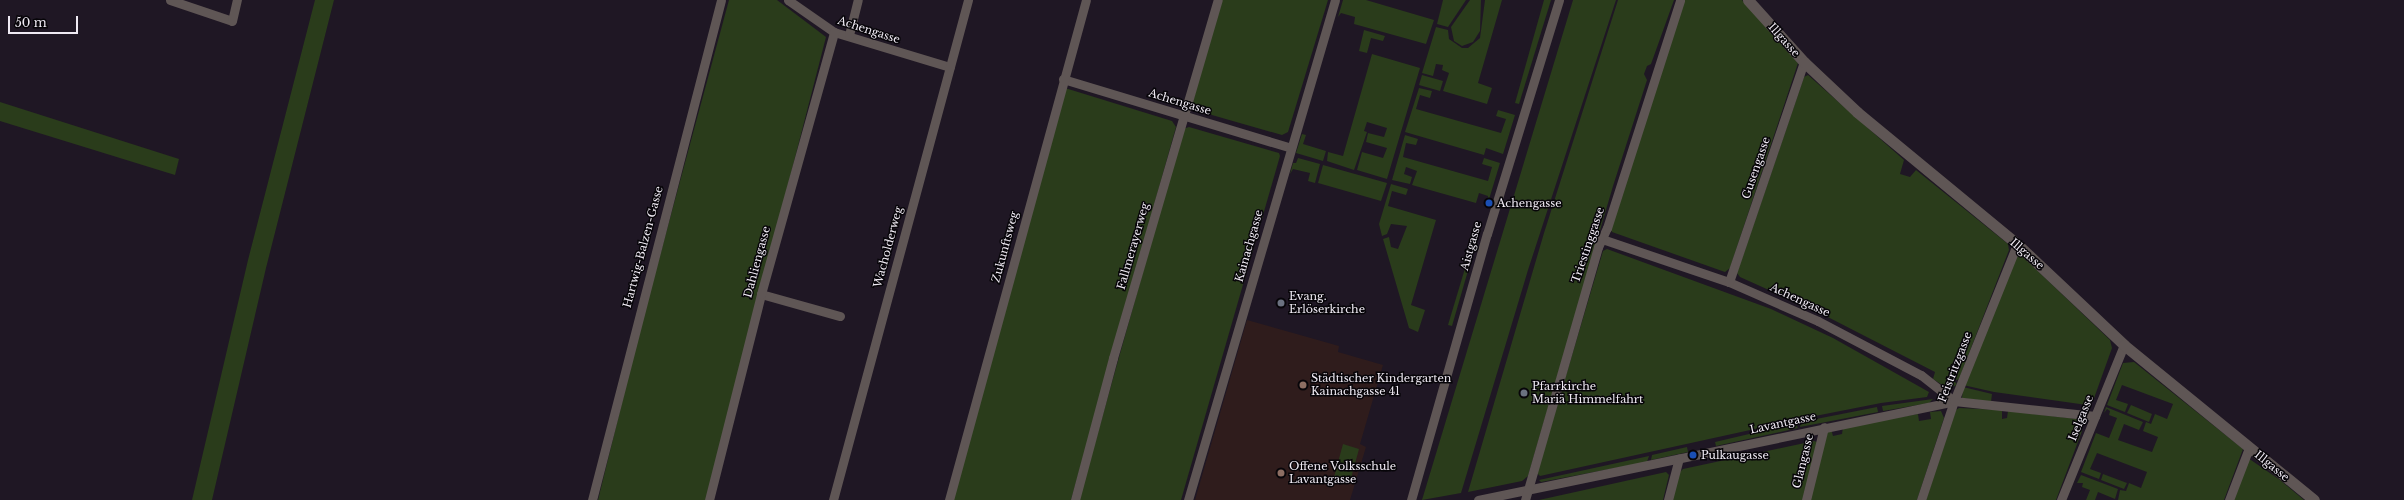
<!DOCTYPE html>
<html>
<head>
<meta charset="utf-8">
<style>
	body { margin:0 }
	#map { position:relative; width:2404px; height:500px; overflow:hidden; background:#1f1724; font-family:"Libre Baskerville",serif }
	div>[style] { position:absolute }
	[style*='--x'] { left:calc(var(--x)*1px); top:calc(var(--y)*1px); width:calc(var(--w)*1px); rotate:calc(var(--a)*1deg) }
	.education>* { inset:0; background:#2f1c1c }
	.green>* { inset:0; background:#2a3c1b }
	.minor>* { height:9px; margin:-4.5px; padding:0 4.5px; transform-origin:4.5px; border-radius:4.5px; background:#5f5655 }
	.tertiary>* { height:11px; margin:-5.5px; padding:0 5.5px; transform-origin:5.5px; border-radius:5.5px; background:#5f5655 }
	.dots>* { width:11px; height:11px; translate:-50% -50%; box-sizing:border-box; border:2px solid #070509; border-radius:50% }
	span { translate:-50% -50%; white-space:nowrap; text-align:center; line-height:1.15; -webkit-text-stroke:3px #070509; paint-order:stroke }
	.street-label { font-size:11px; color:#efeaf3 }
	.poi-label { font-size:11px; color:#efeaf3 }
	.left { translate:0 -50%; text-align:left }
	.scale { position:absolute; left:8px; top:16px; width:70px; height:18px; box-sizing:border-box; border:2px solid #efeaf3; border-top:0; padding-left:5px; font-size:12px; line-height:14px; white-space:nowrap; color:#efeaf3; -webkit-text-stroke:3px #070509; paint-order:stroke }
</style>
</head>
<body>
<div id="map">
	<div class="education">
		<i style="clip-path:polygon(1247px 320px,1339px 346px,1338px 352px,1383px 365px,1360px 444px,1366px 447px,1350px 500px,1195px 500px)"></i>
	</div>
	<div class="green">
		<i style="clip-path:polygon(315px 0,334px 0,266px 268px,212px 500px,192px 500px,248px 260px)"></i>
		<i style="clip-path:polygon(729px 0,777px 0,826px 37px,707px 500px,598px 500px,639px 333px)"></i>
		<i style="clip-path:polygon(1220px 0,1328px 0,1288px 132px,1282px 135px,1191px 109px)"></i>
		<i style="clip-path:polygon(1343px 0,1366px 0,1434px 20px,1426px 44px,1354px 24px,1355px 17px,1341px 13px,1338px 17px)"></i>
		<i style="clip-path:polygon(1443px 0,1466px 0,1448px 27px,1437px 24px)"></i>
		<i style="clip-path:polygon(1470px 0,1481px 0,1480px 31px,1473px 42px,1462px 46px,1454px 41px,1451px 27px)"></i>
		<i style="clip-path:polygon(1485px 0,1502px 0,1478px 83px,1492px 88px,1487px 104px,1443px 91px,1449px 73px,1442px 70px,1443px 65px,1436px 64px,1433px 76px,1422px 73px,1436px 27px,1448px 30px,1449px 39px,1462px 48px,1468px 48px,1480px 38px)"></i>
		<i style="clip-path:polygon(1544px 0,1551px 0,1519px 104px,1515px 103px)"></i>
		<i style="clip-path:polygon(1573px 0,1616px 0,1528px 270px,1461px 493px,1422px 500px)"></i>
		<i style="clip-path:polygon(1618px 0,1674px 0,1651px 64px,1647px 66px,1644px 74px,1647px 80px,1613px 186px,1528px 476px,1522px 481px,1468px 492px,1544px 233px)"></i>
		<i style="clip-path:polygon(1683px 0,1742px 0,1798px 63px,1730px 268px,1725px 272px,1612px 232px,1610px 227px)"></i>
		<i style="clip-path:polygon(1364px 30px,1385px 36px,1383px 41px,1371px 38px,1367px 53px,1359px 51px)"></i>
		<i style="clip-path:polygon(1372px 54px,1420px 68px,1387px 179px,1357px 170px,1362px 152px,1383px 158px,1387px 148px,1366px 142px,1368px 133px,1384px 137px,1387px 128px,1367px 122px,1364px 131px,1367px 132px,1354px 170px,1327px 161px,1328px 152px,1343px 156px)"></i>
		<i style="clip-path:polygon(1422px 75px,1443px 81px,1440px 91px,1419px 85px)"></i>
		<i style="clip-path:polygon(1808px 75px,1904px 160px,1900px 174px,1910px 177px,1916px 170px,2008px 244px,2009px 250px,1959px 379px,1954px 381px,1957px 384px,1955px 386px,1947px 388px,1933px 379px,1935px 372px,1818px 312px,1740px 277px,1737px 273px,1804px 77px)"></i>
		<i style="clip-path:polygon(1065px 88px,1172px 121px,1176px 127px,1071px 500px,952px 500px)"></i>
		<i style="clip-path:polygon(1419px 88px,1432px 91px,1430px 98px,1420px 95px,1416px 109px,1501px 133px,1506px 119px,1496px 116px,1498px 110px,1515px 115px,1503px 154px,1486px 148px,1484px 155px,1405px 132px)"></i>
		<i style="clip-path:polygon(0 102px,179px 159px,175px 175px,0 121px)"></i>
		<i style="clip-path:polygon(1189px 127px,1279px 153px,1280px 156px,1181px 500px,1079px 500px,1183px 129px)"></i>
		<i style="clip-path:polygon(1302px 134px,1306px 135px,1303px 144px,1326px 151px,1323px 161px,1296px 153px)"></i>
		<i style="clip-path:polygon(1405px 135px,1418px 139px,1416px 145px,1406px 143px,1403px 157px,1488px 181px,1492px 167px,1482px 164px,1484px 158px,1500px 163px,1487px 206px,1488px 196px,1479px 193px,1476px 203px,1412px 185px,1417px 171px,1406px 167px,1404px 174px,1412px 177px,1410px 184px,1392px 180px)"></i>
		<i style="clip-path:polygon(1298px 158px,1320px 164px,1315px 183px,1308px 181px,1310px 173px,1293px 169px,1290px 174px,1293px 163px,1296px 163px)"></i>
		<i style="clip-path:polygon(1323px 165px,1387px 183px,1381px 201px,1318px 183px)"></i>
		<i style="clip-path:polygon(1391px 184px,1408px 189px,1406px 195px,1392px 191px,1388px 206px,1436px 220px,1411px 305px,1425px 310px,1418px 332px,1409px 328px,1383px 239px,1389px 237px,1391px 247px,1398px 249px,1407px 226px,1391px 224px,1387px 234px,1382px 236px,1379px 224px)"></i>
		<i style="clip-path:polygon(1475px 235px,1478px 236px,1452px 326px,1448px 325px)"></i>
		<i style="clip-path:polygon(1607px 249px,1771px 309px,1833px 338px,1929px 392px,1927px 397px,1881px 403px,1810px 417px,1540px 476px,1537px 473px,1603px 251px)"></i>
		<i style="clip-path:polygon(2021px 255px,2110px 340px,2112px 348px,2093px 401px,2087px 405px,1994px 392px,1963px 385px,2016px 257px)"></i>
		<i style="clip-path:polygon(2134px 362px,2243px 449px,2224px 500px,2118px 500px,2120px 490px,2126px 491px,2129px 483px,2141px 488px,2147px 472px,2097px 453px,2090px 469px,2101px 473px,2099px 479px,2081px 472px,2096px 433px,2109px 438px,2117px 418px,2109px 415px,2110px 411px,2107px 409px,2104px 413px,2106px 407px,2143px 422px,2139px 430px,2124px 424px,2118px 440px,2152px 452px,2158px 437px,2143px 431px,2146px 422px,2151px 424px,2155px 414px,2167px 419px,2173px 404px,2122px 385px,2116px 400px,2128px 404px,2125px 412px,2107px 405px,2123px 363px)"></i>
		<i style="clip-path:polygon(1963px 387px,1992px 394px,1991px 402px,1962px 398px)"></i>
		<i style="clip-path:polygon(1933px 399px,1929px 403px,1883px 411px,1882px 406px)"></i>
		<i style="clip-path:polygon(2131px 405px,2152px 414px,2149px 422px,2127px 413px)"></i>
		<i style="clip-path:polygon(1877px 407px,1878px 412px,1800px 427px,1801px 422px)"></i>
		<i style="clip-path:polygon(1959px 408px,2002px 410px,2002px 419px,2007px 418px,2008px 411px,2078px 419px,2082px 431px,2056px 500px,1926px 500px,1952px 421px,1956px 410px)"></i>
		<i style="clip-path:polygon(1941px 411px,1944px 418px,1917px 500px,1810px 500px,1828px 430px,1831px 429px,1833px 436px,1842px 434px,1843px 427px,1918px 414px,1919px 421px,1931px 419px,1930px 412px)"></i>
		<i style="clip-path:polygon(1796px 423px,1798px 428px,1716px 446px,1715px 442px)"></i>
		<i style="clip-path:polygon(1814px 441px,1817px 442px,1803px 500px,1671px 500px,1678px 474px,1683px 469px)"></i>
		<i style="clip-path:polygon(1343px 444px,1359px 449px,1350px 482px,1334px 477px)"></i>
		<i style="clip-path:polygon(1687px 447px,1688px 452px,1651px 460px,1652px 455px)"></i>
		<i style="clip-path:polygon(1649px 456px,1647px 462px,1541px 482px,1539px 480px)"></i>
		<i style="clip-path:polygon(2248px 458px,2280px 480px,2304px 500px,2233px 500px)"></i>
		<i style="clip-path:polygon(1666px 472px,1669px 475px,1663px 500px,1539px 500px)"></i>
		<i style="clip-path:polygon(2103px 474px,2127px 483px,2124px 489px,2101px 480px)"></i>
		<i style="clip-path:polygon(2081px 475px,2118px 489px,2115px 499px,2098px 492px,2095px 500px,2086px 500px,2090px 490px,2082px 487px,2083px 483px,2077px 483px)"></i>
	</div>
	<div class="minor">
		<i style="--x:170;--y:0;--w:65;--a:18.7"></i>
		<i style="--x:232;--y:21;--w:22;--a:-77"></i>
		<i style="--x:788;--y:0;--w:56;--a:34.8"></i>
		<i style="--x:834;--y:32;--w:121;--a:16.8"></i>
		<i style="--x:849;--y:35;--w:36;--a:-76"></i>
		<i style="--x:1063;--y:79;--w:238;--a:16.8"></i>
		<i style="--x:1602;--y:239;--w:134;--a:18.7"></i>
		<i style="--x:1729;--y:282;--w:97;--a:23.7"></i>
		<i style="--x:1818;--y:321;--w:116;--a:27.7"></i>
		<i style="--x:1921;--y:375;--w:42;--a:38.2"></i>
		<i style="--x:1729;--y:282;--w:232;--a:-71.2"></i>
		<i style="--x:761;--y:294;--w:82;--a:15.6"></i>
		<i style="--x:592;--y:500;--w:516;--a:-75.53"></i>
		<i style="--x:709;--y:500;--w:212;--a:-75.8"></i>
		<i style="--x:761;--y:294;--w:272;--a:-74.4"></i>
		<i style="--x:833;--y:500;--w:518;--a:-74.89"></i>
		<i style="--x:949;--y:500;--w:518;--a:-74.68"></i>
		<i style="--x:1075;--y:500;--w:147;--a:-75"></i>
		<i style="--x:1113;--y:358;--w:373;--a:-73.7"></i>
		<i style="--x:1188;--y:500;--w:521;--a:-73.62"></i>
		<i style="--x:1411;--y:500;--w:277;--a:-74.1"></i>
		<i style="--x:1487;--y:234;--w:245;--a:-72.9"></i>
		<i style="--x:1478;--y:500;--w:486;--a:-11.7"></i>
		<i style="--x:1954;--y:401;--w:142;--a:6.1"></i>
		<i style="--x:1525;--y:500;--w:263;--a:-73.9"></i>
		<i style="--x:1598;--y:247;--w:21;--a:-65"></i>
		<i style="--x:1607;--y:228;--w:239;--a:-72.2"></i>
		<i style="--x:1668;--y:500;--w:43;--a:-75.3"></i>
		<i style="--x:1806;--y:500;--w:75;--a:-76.1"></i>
		<i style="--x:1921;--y:500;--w:104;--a:-71.6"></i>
		<i style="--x:1954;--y:401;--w:169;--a:-68.1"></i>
		<i style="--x:2061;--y:500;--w:167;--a:-67.9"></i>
		<i style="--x:2229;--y:500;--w:56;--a:-69"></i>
	</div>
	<div class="tertiary">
		<i style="--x:1748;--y:0;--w:84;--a:47.9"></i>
		<i style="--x:1804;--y:62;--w:73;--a:43.3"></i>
		<i style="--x:1857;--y:112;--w:207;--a:39.5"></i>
		<i style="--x:2017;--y:244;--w:147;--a:43.3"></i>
		<i style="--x:2124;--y:345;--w:245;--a:39.2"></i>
	</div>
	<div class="dots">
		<i style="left:1489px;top:203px;background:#1a4fb4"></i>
		<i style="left:1281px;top:303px;background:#6b7280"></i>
		<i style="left:1303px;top:385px;background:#8d6e63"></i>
		<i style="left:1524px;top:393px;background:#6b7280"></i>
		<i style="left:1693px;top:455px;background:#1a4fb4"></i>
		<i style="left:1281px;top:473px;background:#8d6e63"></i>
	</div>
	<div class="street-label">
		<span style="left:869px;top:30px;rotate:18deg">Achengasse</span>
		<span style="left:1784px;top:40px;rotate:48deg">Illgasse</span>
		<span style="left:1180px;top:102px;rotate:17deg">Achengasse</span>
		<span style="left:1756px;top:168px;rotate:-71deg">Gusengasse</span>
		<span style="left:1588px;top:245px;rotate:-71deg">Triestinggasse</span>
		<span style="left:1133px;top:246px;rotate:-74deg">Fallmerayerweg</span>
		<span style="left:1249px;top:246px;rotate:-74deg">Kainachgasse</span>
		<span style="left:1471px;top:246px;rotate:-74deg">Aistgasse</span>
		<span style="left:643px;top:247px;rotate:-75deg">Hartwig-Balzen-Gasse</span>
		<span style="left:888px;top:247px;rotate:-75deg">Wacholderweg</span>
		<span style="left:1005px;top:247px;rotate:-75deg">Zukunftsweg</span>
		<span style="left:2027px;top:254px;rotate:41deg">Illgasse</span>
		<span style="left:757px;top:262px;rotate:-75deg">Dahliengasse</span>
		<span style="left:1800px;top:300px;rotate:25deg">Achengasse</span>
		<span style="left:1955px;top:367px;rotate:-69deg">Feistritzgasse</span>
		<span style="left:2081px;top:418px;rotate:-68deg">Iselgasse</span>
		<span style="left:1783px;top:423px;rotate:-12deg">Lavantgasse</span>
		<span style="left:1803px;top:461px;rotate:-76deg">Glangasse</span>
		<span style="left:2272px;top:466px;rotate:39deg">Illgasse</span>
	</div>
	<div class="poi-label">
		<span class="left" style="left:1497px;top:203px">Achengasse</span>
		<span class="left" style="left:1289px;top:303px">Evang.<br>Erlöserkirche</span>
		<span class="left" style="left:1311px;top:385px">Städtischer Kindergarten<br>Kainachgasse 41</span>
		<span class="left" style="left:1532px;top:393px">Pfarrkirche<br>Mariä Himmelfahrt</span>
		<span class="left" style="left:1701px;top:455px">Pulkaugasse</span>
		<span class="left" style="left:1289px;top:473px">Offene Volksschule<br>Lavantgasse</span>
	</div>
	<div class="scale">50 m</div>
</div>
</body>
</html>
